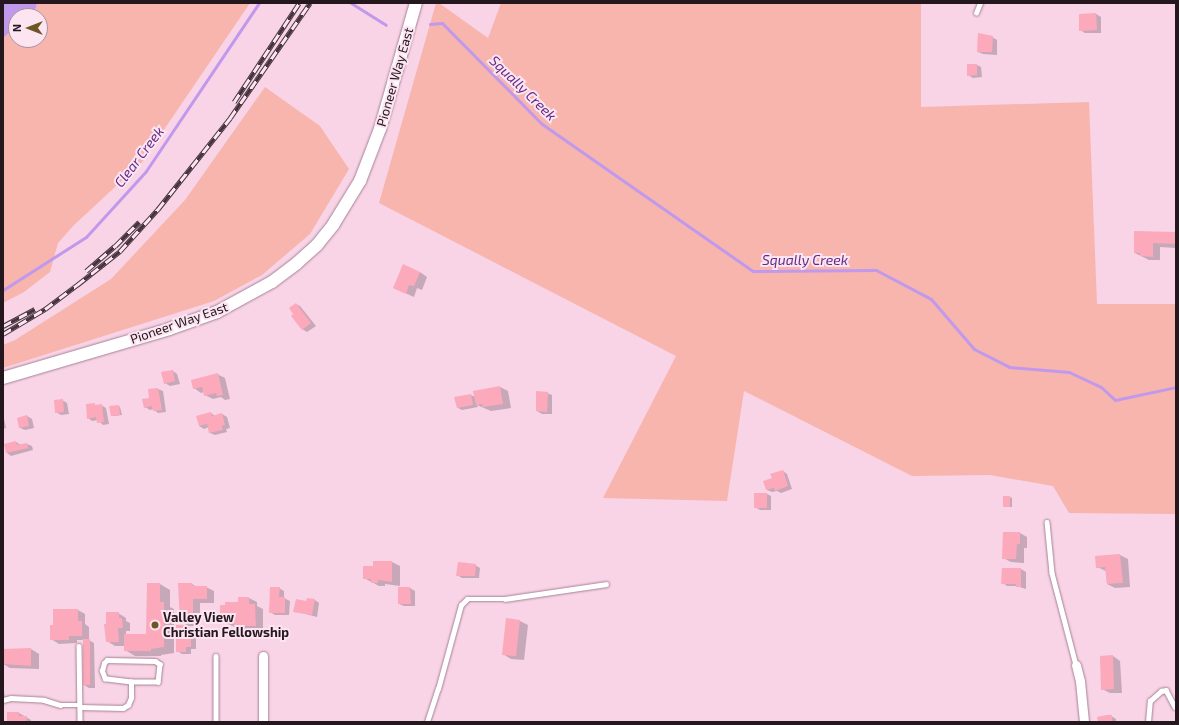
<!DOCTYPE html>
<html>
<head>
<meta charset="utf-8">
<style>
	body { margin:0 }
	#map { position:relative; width:1179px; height:725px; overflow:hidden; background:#f9d3e6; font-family:"Exo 2",sans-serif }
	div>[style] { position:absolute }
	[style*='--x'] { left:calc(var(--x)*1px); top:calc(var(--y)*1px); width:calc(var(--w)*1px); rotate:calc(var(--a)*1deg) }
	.green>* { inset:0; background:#f7b5ae }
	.water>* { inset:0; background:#c199ec }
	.shadow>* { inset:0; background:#0003 }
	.stream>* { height:3px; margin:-1.5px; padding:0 1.5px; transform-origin:1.5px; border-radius:1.5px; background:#c199ec }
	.building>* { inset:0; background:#fba9bb }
	.roads { filter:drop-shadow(0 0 1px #a58395) drop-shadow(0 0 1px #a58395) }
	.service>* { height:4.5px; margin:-2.25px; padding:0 2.25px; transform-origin:2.25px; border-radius:2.25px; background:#fff }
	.minor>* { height:9px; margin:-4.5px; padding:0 4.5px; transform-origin:4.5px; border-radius:4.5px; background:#fff }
	.secondary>* { height:12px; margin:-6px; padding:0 6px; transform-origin:6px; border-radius:6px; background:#fff }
	.rail>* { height:4.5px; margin-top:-2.25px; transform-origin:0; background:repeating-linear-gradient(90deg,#fce5f1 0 9px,#44333c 0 18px); box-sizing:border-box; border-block:1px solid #44333c }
	.dots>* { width:11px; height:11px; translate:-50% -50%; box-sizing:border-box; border:2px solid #fce5f1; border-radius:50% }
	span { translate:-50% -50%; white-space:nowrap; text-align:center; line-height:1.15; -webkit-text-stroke:4px #fce5f1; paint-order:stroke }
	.street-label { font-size:13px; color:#24171e }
	.poi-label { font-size:13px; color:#24171e; font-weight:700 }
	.left { translate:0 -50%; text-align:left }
	.water-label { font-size:14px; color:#5f2b8b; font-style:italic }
	.frame { position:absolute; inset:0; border:4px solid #24171e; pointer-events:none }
	.north { position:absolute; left:8px; top:8px; width:40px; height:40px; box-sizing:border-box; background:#fce5f1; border:1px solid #a6939d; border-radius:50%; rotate:270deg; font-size:11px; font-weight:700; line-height:16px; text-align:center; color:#24171e }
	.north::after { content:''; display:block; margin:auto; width:14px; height:18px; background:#6b5625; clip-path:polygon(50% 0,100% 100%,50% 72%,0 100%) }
</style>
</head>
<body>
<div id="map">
	<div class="green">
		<i style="clip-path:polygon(37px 3px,250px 3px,142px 162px,73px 226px,58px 243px,50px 272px,24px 292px,3px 303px,3px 38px,16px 27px,16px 40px,40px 40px,40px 16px,28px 16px,36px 8px)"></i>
		<i style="clip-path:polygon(436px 3px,439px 3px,488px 38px,501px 3px,921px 3px,921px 107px,1089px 102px,1097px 304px,1176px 304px,1176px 514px,1069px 513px,1053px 486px,990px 475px,912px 476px,744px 391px,727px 501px,603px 498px,676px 356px,379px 203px)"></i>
		<i style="clip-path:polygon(265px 87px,320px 126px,349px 169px,310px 234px,262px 275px,214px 301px,3px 368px,3px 345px,15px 340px,111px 279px,185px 200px)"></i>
	</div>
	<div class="water">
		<i style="clip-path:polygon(3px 3px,37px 3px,36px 8px,28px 16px,16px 16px,16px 27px,3px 38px)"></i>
	</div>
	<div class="shadow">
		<i style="clip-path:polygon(1096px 14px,1101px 17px,1101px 33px,1085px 33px,1080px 30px,1080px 15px)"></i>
		<i style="clip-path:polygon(992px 37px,997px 40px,997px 55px,983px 54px,978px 52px)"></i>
		<i style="clip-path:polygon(977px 65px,981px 67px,982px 77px,973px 78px,968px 75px)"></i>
		<i style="clip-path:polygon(1135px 232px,1176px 233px,1176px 248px,1160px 247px,1160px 260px,1149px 260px,1135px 253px)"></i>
		<i style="clip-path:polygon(420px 272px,427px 277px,422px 290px,417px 288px,414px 297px,394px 288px)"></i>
		<i style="clip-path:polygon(296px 304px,300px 306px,316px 326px,307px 332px,302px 329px,294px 314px)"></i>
		<i style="clip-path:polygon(173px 371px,177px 374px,180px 384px,170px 386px,165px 383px)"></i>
		<i style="clip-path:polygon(217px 374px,225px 378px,230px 399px,225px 400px,221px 397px,213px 399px,205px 395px,204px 392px,201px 393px,194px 388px)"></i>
		<i style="clip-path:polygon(500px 387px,508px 391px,511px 408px,491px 411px,477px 405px,478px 407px,462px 410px,458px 408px,471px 395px,475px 397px)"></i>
		<i style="clip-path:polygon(158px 389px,163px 391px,166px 412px,158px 413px,153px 409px,150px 410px,145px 407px,150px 399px,149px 390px)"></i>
		<i style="clip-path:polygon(547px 393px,552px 395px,552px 414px,542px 414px,537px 411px)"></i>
		<i style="clip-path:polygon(62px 400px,67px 403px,69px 414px,61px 415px,56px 412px)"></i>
		<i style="clip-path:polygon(101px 405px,106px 408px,109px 424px,103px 425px,98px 420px,92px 421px,88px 418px)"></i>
		<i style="clip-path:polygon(118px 406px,120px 407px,122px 415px,114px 416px,112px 415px)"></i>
		<i style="clip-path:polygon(211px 413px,215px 416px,222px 414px,227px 417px,230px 428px,226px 429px,227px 432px,215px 435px,210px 433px,209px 427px,204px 429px,199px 426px)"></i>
		<i style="clip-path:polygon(3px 414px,6px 428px,3px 429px)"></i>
		<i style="clip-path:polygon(27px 416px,32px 419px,34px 428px,25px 430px,20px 428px)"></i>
		<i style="clip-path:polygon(16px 442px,21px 445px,27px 444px,32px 446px,33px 450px,11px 456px,7px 453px)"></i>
		<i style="clip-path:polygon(783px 471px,787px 474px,792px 489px,781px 493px,777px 491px,772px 492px,767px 490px,773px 479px)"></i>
		<i style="clip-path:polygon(767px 494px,771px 496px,771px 510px,760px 510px,755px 507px)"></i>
		<i style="clip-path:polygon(1010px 497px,1012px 498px,1012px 507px,1006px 507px,1004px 506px)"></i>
		<i style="clip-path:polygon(1020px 533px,1027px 537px,1027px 548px,1024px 548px,1024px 563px,1011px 562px,1003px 558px)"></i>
		<i style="clip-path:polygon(1120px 555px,1128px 559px,1130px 587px,1115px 588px,1107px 584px,1106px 571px,1097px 567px,1096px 557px)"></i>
		<i style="clip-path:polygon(374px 562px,392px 562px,400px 566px,400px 586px,385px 584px,385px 586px,379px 586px,364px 578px,374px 567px)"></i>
		<i style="clip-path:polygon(475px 565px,480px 568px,479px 578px,462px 578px,457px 575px)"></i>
		<i style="clip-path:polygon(1003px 569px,1021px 569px,1026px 572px,1026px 589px,1016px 586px,1007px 586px,1003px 583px)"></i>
		<i style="clip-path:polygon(160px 584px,170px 590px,170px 607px,174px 609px,174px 653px,161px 655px,161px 656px,135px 656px,125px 650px,125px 646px,115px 646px,107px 641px,107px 625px,118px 613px,126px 618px,126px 621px,130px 623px,130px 631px,126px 631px,126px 635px,147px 635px)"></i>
		<i style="clip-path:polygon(192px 584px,197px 587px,206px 587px,214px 591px,214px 603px,200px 603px,200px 626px,188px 626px,181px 621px)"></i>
		<i style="clip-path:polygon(279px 588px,284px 591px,284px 598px,290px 601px,289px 615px,275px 615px,270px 612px)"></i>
		<i style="clip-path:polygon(399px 588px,410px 588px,415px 591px,415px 606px,404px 606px,399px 604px)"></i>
		<i style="clip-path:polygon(249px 598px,257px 602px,257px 606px,263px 609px,263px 629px,242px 630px,221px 621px,239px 603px)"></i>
		<i style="clip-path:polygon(315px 600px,319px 603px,317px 617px,294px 611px,307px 602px)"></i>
		<i style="clip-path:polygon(78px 610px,85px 614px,85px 624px,89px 627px,89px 640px,94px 643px,95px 688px,89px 688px,84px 685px,84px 640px,77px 640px,77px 643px,59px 644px,51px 639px,54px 626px)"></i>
		<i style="clip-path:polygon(507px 620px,520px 621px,528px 625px,524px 660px,511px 659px,503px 654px)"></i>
		<i style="clip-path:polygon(186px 626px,191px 629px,191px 635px,196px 638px,196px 649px,191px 649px,191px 654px,182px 654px,177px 651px)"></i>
		<i style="clip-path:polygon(31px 649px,39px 654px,39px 669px,10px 668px,3px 664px,3px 650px)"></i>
		<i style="clip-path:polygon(1113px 656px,1120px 661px,1122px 693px,1110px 693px,1102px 689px)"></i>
		<i style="clip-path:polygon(3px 689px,4px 690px,5px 700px,3px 700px)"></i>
		<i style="clip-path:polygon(19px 713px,31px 720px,31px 722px,8px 722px)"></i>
		<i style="clip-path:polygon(1111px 716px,1116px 719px,1116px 722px,1099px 722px)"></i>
	</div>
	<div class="stream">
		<i style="--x:351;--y:3;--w:41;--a:32.2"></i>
		<i style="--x:430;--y:24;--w:12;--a:-5"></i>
		<i style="--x:442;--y:23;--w:142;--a:45.3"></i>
		<i style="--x:542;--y:124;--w:257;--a:34.9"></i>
		<i style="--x:753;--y:271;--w:123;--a:-0.5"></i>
		<i style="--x:876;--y:270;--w:62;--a:27.8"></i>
		<i style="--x:931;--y:299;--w:66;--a:49.3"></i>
		<i style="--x:974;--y:349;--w:39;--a:27"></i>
		<i style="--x:1009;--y:367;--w:60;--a:4.8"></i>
		<i style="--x:1069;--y:372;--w:35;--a:25"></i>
		<i style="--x:1101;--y:387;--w:19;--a:43"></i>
		<i style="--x:1115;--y:400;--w:62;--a:-12"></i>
		<i style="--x:3;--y:290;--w:98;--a:-32.6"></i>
		<i style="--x:86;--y:237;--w:89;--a:-47.7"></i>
		<i style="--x:146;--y:171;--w:202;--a:-56.1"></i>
	</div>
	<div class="building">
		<i style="clip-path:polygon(1096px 13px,1097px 30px,1079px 31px,1079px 14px)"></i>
		<i style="clip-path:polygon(978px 33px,993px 36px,992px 52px,977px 52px)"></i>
		<i style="clip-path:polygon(967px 64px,977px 64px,977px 75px,967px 76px)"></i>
		<i style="clip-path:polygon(1134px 231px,1176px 232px,1176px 244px,1153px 243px,1153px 257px,1140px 256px,1140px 253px,1134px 253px)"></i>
		<i style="clip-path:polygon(403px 264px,420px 272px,414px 286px,409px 285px,406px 294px,393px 288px)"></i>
		<i style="clip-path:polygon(296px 303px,311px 323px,302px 330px,291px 316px,293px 314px,289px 308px)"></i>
		<i style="clip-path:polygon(173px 370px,175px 381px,164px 384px,161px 372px)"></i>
		<i style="clip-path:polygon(218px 373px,223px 395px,217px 396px,216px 393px,204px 396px,202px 387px,193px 389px,191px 380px)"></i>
		<i style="clip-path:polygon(500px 386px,503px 404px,483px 407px,482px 404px,476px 405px,473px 391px)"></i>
		<i style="clip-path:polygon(158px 388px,162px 410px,153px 411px,152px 406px,144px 408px,142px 399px,149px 398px,148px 389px)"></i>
		<i style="clip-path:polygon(536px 391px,548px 392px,547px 412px,536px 411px)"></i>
		<i style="clip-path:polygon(471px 394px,473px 405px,457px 408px,454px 397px)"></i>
		<i style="clip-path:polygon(63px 399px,64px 412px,55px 413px,54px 400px)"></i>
		<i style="clip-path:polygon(95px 403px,95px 405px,102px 404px,104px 422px,97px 423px,96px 417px,87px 419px,86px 404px)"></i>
		<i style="clip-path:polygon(119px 405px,120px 415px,111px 416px,109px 406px)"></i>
		<i style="clip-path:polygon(211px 412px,212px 416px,222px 413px,225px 425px,222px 426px,223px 430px,209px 433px,207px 424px,199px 426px,196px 416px)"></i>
		<i style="clip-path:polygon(27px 415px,29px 426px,19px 428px,17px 418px)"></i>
		<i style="clip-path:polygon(16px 441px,17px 445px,27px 443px,28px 448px,6px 453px,4px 444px)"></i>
		<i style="clip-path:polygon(783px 470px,788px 486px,775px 491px,774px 488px,766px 490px,763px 481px,772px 478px,770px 474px)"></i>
		<i style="clip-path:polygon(754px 493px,767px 493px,767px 508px,754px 508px)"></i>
		<i style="clip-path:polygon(1003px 496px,1010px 496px,1010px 507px,1003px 507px)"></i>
		<i style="clip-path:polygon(1003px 532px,1020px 532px,1020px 544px,1017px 544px,1016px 559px,1002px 559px)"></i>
		<i style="clip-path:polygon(1120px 554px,1123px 583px,1107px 584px,1105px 567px,1096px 568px,1095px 556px)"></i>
		<i style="clip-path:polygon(373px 561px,392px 561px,392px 582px,378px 580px,378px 583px,371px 583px,371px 579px,363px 579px,363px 566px,373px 566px)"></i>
		<i style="clip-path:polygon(458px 562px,476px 564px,475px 576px,456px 576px)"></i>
		<i style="clip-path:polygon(1002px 568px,1021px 568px,1021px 587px,1016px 587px,1016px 584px,1001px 584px)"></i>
		<i style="clip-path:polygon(147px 583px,160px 583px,160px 602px,164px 602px,164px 647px,151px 649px,151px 651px,124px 651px,124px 634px,146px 634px)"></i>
		<i style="clip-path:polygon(178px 583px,192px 583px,193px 586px,207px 586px,207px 599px,193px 599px,193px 622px,180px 622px)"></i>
		<i style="clip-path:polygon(270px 587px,280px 587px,279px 597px,285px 597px,285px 613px,269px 613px)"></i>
		<i style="clip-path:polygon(398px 587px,410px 587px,411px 604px,398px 604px)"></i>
		<i style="clip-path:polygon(238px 597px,249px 597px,249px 604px,255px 604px,256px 626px,234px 626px,234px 622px,220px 622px,220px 605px,225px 605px,225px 602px,238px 602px)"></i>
		<i style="clip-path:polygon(307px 598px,315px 599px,312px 615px,293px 612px,296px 599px,306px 601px)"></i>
		<i style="clip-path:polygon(53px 609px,78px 609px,78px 621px,82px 621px,82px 636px,69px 636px,69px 640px,50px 640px,50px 625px,53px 625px)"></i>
		<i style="clip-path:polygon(106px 612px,119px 612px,119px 618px,122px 618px,123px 628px,118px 628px,119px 642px,106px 642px,104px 624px,106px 624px)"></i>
		<i style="clip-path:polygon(506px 618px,520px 620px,516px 656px,502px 655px)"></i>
		<i style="clip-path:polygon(176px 625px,186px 625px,186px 634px,191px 634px,191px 647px,186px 647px,186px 652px,176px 652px)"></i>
		<i style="clip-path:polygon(83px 639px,90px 639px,90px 685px,83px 685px)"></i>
		<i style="clip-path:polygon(31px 648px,31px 666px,3px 664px,3px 649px)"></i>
		<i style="clip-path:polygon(1113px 655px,1114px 689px,1101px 690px,1100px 656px)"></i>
		<i style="clip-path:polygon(7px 712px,19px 712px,19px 716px,27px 716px,26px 722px,7px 722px)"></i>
		<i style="clip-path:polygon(1107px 715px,1112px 715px,1112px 722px,1098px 722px,1097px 717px)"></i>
	</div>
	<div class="roads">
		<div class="service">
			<i style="--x:976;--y:13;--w:11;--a:-68"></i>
			<i style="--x:1047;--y:522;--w:51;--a:84.4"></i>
			<i style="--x:1052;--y:573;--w:95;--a:75.4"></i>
			<i style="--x:79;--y:646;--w:76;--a:89.2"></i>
			<i style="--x:216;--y:656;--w:66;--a:90"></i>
			<i style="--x:107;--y:660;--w:48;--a:1.2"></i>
			<i style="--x:155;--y:661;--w:6;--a:31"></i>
			<i style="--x:160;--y:664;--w:18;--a:96"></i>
			<i style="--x:158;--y:682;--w:27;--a:180"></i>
			<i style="--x:131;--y:682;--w:26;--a:-173"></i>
			<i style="--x:105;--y:679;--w:9;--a:-111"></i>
			<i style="--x:102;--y:671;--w:8;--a:-76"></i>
			<i style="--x:104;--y:663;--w:4;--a:-45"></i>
			<i style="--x:3;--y:700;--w:8;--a:-14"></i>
			<i style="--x:11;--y:698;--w:33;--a:3"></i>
			<i style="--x:44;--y:700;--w:17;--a:17"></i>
			<i style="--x:60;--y:705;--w:20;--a:0"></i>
			<i style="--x:80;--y:707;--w:43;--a:1.3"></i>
			<i style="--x:123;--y:708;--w:6;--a:-31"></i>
			<i style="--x:128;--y:705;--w:8;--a:-67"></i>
			<i style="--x:131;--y:698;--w:16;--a:-90"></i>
			<i style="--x:427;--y:722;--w:35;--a:-72"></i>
			<i style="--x:438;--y:689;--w:87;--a:-74.7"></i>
			<i style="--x:461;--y:605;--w:8;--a:-45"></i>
			<i style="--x:467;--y:599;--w:38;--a:0"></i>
			<i style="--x:505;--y:599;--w:102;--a:-8.4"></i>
			<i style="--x:1148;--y:722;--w:21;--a:-85"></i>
			<i style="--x:1150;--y:701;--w:15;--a:-42"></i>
			<i style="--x:1161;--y:691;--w:5;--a:-11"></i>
			<i style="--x:1166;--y:690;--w:19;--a:62"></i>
		</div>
		<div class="minor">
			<i style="--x:263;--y:656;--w:66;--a:90"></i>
			<i style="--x:1076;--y:665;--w:16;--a:76"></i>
			<i style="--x:1080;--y:681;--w:41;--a:84.4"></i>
		</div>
		<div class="secondary">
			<i style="--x:3;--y:378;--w:173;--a:-16.4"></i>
			<i style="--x:169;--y:329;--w:51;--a:-19.5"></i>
			<i style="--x:217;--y:312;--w:63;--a:-28.6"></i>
			<i style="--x:272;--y:282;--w:31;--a:-37"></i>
			<i style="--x:297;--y:263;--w:27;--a:-42"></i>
			<i style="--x:317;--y:245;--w:26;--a:-51"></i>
			<i style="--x:333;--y:225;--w:52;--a:-58.5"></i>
			<i style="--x:360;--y:181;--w:56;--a:-69"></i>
			<i style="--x:380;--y:129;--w:131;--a:-74.1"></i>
		</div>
	</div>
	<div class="rail">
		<i style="--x:234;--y:102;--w:118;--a:-56.7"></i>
		<i style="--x:86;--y:271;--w:38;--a:-41"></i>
		<i style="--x:115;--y:246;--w:34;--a:-45"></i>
		<i style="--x:3;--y:326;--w:36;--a:-28"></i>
		<i style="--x:3;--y:334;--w:49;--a:-30.8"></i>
		<i style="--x:45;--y:309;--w:40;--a:-37"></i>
		<i style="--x:77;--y:285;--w:55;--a:-38.3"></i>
		<i style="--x:120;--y:251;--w:57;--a:-47.9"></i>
		<i style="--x:158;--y:209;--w:116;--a:-51.6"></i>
		<i style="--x:230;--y:118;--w:140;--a:-55.2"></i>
	</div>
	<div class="dots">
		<i style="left:155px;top:625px;background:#6b5625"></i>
	</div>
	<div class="street-label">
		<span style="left:395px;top:77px;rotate:-74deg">Pioneer Way East</span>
		<span style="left:179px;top:323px;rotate:-19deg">Pioneer Way East</span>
	</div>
	<div class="poi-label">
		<span class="left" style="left:163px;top:625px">Valley View<br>Christian Fellowship</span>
	</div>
	<div class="water-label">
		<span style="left:523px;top:88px;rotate:44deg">Squally Creek</span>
		<span style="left:139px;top:157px;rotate:-53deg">Clear Creek</span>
		<span style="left:805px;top:260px">Squally Creek</span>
	</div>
	<div class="frame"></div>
	<div class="north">N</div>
</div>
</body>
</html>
